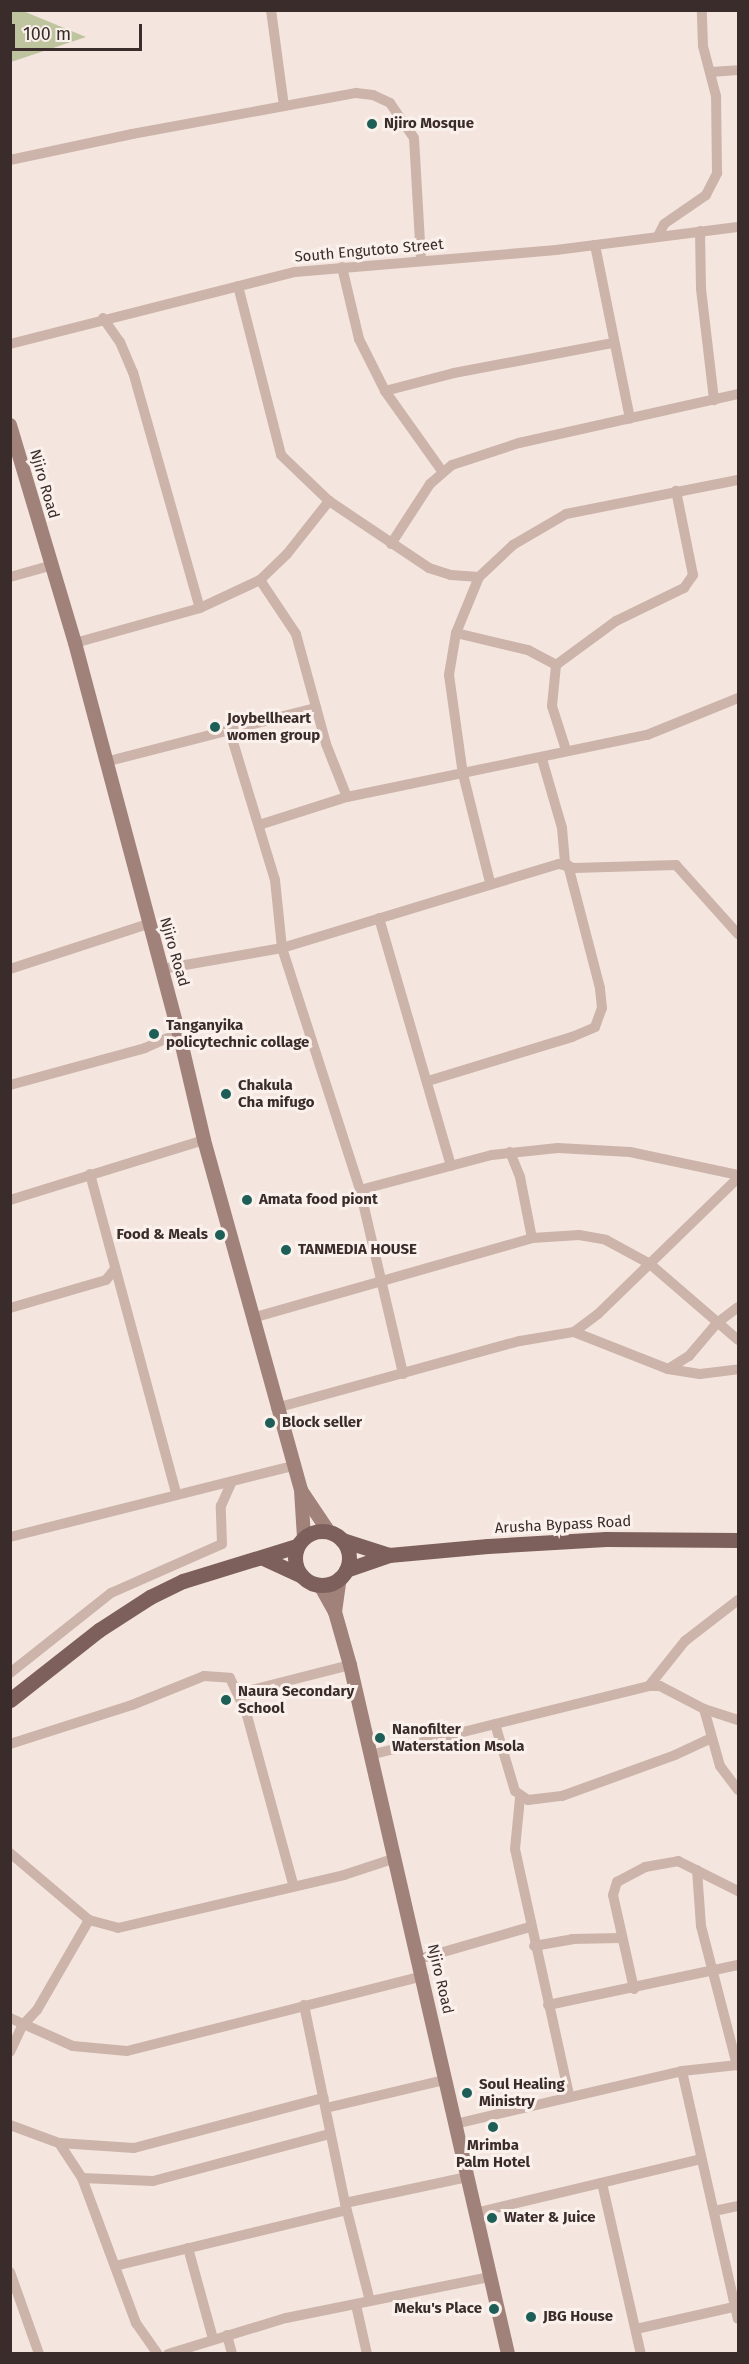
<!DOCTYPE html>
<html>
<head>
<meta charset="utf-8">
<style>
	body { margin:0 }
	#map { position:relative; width:749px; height:2364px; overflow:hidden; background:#f4e6df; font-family:"Fira Sans",sans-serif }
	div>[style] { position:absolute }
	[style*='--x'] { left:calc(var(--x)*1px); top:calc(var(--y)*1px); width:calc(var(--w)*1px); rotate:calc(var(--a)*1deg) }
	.green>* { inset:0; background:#bec49e }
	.street>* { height:10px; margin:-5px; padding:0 5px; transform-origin:5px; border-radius:5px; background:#cdb4aa }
	.secondary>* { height:14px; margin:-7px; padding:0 7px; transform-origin:7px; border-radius:7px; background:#a1827b }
	.primary>* { height:15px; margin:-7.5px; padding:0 7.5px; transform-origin:7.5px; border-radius:7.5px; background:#7d605b }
	.primary>.ring { margin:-7.5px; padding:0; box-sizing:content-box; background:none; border:15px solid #7d605b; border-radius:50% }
	.dots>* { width:16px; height:16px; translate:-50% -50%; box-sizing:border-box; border:3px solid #fbf1ec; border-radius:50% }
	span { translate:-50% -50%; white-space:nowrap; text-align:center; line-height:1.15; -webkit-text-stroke:6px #fbf1ec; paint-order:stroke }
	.poi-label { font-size:15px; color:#3a2c2a; font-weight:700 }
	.left { translate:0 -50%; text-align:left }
	.right { translate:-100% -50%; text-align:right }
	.street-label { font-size:15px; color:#3a2c2a }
	.frame { position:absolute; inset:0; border:12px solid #3a2c2a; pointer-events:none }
	.scale { position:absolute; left:12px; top:24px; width:130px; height:27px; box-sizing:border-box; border:3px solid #3a2c2a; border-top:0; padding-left:8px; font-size:18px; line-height:21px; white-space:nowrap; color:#3a2c2a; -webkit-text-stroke:4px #fbf1ec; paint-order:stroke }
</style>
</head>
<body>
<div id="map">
	<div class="green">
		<i style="clip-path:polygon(11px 10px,23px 11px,86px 37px,11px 62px)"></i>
	</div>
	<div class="street">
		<i style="--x:271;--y:10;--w:97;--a:82.3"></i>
		<i style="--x:711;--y:72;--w:27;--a:-4"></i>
		<i style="--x:10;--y:160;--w:125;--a:-12"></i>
		<i style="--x:132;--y:134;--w:228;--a:-10.4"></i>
		<i style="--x:356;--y:93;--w:17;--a:7"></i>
		<i style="--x:373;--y:95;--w:19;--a:25"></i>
		<i style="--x:390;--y:103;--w:42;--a:55.6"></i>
		<i style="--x:414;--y:138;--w:121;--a:86.7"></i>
		<i style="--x:700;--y:231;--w:58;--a:89"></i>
		<i style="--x:701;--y:289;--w:112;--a:83.3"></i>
		<i style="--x:658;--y:236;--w:13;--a:-63"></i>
		<i style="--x:664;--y:224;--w:51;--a:-34.6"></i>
		<i style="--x:706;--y:195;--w:25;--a:-63"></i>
		<i style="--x:717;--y:173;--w:77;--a:-90.7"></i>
		<i style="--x:716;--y:96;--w:52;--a:-104.6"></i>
		<i style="--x:703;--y:46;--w:36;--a:-92"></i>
		<i style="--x:595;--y:245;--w:177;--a:78.6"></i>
		<i style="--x:342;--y:267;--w:74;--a:76.7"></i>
		<i style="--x:359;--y:339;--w:58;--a:63.4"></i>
		<i style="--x:385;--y:391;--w:98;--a:54.5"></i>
		<i style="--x:238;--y:286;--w:174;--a:75.7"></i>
		<i style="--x:281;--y:455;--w:66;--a:43.8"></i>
		<i style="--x:329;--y:501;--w:120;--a:33.8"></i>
		<i style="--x:429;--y:568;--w:23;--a:18"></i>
		<i style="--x:451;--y:575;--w:28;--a:4"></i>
		<i style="--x:479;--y:577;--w:47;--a:-43.3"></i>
		<i style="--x:513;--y:545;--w:61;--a:-30.3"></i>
		<i style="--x:566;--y:514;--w:175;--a:-11.2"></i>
		<i style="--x:103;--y:318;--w:29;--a:55"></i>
		<i style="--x:120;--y:342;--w:33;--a:67"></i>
		<i style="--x:133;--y:372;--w:245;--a:74.2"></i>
		<i style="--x:10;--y:344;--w:294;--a:-14.2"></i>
		<i style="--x:295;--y:272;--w:262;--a:-4.8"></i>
		<i style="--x:556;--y:250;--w:183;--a:-7.2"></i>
		<i style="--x:385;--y:391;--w:71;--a:-14.6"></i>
		<i style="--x:454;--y:373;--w:162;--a:-10.7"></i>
		<i style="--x:391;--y:544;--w:72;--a:-57"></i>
		<i style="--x:430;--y:484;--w:29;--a:-41"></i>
		<i style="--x:452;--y:465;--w:71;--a:-18.2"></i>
		<i style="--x:519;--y:443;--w:224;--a:-12.6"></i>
		<i style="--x:10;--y:577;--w:45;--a:-15.6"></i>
		<i style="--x:479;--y:577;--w:61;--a:112.3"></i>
		<i style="--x:456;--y:633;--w:43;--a:99.5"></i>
		<i style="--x:449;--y:675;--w:100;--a:82"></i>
		<i style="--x:463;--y:774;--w:111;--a:76"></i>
		<i style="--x:260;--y:580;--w:65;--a:56.3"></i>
		<i style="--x:296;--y:634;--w:114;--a:74.7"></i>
		<i style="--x:326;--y:744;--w:57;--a:68.4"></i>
		<i style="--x:456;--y:633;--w:74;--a:13.3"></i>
		<i style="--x:528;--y:650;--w:32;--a:28"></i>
		<i style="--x:75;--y:643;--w:130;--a:-15.6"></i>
		<i style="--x:200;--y:608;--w:66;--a:-25"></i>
		<i style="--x:260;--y:580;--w:37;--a:-44"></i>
		<i style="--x:287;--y:554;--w:68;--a:-51.6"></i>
		<i style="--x:230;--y:732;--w:155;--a:73.1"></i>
		<i style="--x:275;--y:880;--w:68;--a:84.1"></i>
		<i style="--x:282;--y:948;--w:254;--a:72.1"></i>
		<i style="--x:360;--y:1190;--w:189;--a:76.8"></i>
		<i style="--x:566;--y:750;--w:46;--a:-107.7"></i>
		<i style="--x:552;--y:706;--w:41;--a:-84.4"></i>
		<i style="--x:556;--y:665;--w:74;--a:-36.3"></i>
		<i style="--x:616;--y:621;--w:76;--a:-25.9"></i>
		<i style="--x:684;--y:588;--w:16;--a:-55"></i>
		<i style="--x:693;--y:575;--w:86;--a:-101.4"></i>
		<i style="--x:542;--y:759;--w:72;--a:73.8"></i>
		<i style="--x:562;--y:828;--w:36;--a:85"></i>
		<i style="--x:105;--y:762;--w:218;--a:-14.4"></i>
		<i style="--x:259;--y:825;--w:92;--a:-17.7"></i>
		<i style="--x:347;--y:797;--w:306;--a:-11.7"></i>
		<i style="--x:647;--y:735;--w:98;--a:-22.1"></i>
		<i style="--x:379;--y:918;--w:258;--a:73.8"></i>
		<i style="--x:10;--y:969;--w:145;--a:-18.1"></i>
		<i style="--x:162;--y:969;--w:122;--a:-9.9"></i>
		<i style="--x:282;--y:948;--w:289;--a:-16.9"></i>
		<i style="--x:559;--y:864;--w:16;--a:15"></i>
		<i style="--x:574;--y:868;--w:102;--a:-1.7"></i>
		<i style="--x:676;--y:865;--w:93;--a:48.1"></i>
		<i style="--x:428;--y:1081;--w:151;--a:-17"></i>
		<i style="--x:572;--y:1037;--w:25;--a:-23"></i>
		<i style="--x:595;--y:1027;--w:20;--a:-70"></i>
		<i style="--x:602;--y:1008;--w:20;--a:-96"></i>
		<i style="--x:600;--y:988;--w:127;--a:-104.6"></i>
		<i style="--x:10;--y:1085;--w:140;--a:-15.3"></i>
		<i style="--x:145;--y:1048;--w:37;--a:-24"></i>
		<i style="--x:510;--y:1152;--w:27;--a:68"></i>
		<i style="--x:520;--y:1177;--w:62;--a:78.9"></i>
		<i style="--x:90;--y:1174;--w:330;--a:74.9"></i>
		<i style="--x:360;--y:1190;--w:137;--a:-14.9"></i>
		<i style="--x:492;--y:1155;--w:66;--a:-6.1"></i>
		<i style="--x:558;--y:1148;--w:72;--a:3.2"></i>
		<i style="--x:630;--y:1152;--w:110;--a:12"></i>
		<i style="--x:10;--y:1200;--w:203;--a:-17.2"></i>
		<i style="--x:10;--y:1308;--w:100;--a:-16.3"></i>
		<i style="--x:106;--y:1280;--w:13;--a:-51"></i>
		<i style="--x:252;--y:1318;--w:291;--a:-15.9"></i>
		<i style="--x:532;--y:1238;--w:47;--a:-3.7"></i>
		<i style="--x:579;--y:1235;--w:27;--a:10"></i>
		<i style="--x:606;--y:1240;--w:50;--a:28.6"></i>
		<i style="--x:650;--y:1264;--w:116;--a:40.8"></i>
		<i style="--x:574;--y:1332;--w:101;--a:21.5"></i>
		<i style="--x:668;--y:1369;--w:32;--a:9"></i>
		<i style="--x:700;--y:1374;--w:38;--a:-7"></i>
		<i style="--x:668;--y:1369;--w:25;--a:-32"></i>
		<i style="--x:689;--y:1356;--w:43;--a:-49.7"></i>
		<i style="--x:717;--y:1323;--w:26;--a:-37"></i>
		<i style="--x:276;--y:1408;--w:253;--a:-15.4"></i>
		<i style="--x:520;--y:1341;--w:55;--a:-9.5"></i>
		<i style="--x:574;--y:1332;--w:30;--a:-37"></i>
		<i style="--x:598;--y:1314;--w:195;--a:-44.2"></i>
		<i style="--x:10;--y:1537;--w:292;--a:-14.1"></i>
		<i style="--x:10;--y:1673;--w:129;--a:-38.4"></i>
		<i style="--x:111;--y:1593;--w:121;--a:-23.8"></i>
		<i style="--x:222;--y:1544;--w:38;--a:-92"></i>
		<i style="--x:221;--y:1506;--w:24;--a:-66"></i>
		<i style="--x:649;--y:1686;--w:58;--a:-51.3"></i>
		<i style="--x:685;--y:1641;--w:67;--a:-37.7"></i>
		<i style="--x:240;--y:1693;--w:114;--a:-14.3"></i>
		<i style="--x:704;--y:1709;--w:59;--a:74.3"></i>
		<i style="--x:720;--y:1766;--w:30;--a:53"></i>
		<i style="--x:495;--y:1724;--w:70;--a:73.4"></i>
		<i style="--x:515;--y:1791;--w:16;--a:35"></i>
		<i style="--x:528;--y:1800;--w:34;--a:-7"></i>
		<i style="--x:562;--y:1796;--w:120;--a:-19.9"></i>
		<i style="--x:675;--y:1755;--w:40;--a:-25"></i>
		<i style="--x:10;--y:1744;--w:128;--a:-17.7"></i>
		<i style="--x:132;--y:1705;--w:78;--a:-21.9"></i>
		<i style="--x:204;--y:1676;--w:26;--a:4"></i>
		<i style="--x:230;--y:1678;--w:38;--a:65"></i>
		<i style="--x:246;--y:1712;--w:181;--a:74.7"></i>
		<i style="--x:370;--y:1755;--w:287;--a:-13.9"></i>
		<i style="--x:649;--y:1686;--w:11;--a:0"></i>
		<i style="--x:660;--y:1686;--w:50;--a:27.6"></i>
		<i style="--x:704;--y:1709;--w:36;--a:18"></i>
		<i style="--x:520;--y:1798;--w:51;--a:95.6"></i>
		<i style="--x:515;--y:1849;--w:252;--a:77.6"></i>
		<i style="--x:10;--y:1853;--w:104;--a:40.3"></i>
		<i style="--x:89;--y:1920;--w:30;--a:15"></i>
		<i style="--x:118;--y:1928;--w:232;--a:-13.2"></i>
		<i style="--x:344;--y:1875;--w:52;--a:-18.1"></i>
		<i style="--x:697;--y:1870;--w:56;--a:85.9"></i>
		<i style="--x:701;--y:1926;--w:144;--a:75.5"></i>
		<i style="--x:534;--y:1946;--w:39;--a:-10"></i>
		<i style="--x:572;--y:1939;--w:49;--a:-1.2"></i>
		<i style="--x:419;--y:1959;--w:116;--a:-16.1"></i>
		<i style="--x:634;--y:1989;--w:96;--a:-102.6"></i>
		<i style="--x:613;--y:1895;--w:14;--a:-73"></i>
		<i style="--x:617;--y:1882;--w:32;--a:-28"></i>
		<i style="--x:645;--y:1867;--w:34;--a:-10"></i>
		<i style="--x:678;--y:1861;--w:67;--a:26.6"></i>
		<i style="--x:304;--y:2005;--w:202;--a:78.3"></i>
		<i style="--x:345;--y:2203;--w:101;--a:75.7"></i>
		<i style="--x:548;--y:2005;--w:194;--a:-11.9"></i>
		<i style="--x:10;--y:2018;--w:69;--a:24"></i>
		<i style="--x:73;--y:2046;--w:54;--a:5.3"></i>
		<i style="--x:127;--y:2051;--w:306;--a:-14.2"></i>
		<i style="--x:10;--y:2052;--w:29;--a:-65"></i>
		<i style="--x:22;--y:2026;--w:22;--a:-47"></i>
		<i style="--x:37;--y:2010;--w:104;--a:-60"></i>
		<i style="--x:682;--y:2071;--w:254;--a:77.3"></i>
		<i style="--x:326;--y:2108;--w:121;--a:-13.3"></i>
		<i style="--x:455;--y:2124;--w:233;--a:-13.1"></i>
		<i style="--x:682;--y:2071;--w:56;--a:-6.1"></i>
		<i style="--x:10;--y:2125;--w:52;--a:20.2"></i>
		<i style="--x:59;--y:2143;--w:75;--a:3.8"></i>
		<i style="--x:134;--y:2148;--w:196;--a:-14.8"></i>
		<i style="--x:59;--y:2143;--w:42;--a:56.7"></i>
		<i style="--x:82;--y:2178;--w:155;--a:69.6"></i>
		<i style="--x:136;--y:2323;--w:38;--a:55"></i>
		<i style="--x:82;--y:2178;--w:71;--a:2.4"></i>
		<i style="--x:153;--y:2181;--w:183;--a:-14.9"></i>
		<i style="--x:602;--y:2183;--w:175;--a:77.2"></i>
		<i style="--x:345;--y:2203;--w:125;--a:-12"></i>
		<i style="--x:714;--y:2211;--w:25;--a:-12"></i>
		<i style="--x:475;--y:2213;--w:232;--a:-13.4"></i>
		<i style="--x:188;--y:2248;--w:94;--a:74.6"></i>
		<i style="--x:115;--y:2266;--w:238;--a:-13.6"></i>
		<i style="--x:10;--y:2272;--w:87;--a:70.5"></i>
		<i style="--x:356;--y:2305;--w:50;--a:77.3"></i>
		<i style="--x:636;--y:2329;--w:105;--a:-12.7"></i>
		<i style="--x:227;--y:2335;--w:20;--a:75"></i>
		<i style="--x:168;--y:2354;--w:123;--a:-17"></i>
		<i style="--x:286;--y:2318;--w:207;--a:-11.4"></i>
	</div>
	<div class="secondary">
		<i style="--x:10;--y:425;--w:227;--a:73.4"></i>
		<i style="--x:75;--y:643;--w:404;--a:75.1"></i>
		<i style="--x:179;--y:1033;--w:110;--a:76.8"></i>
		<i style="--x:204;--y:1140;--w:363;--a:74.5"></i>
		<i style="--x:301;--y:1490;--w:48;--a:86.4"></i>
		<i style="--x:302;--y:1492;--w:48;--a:56"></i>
		<i style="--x:320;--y:1585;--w:31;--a:61"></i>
		<i style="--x:335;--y:1612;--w:55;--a:74.2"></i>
		<i style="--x:350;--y:1665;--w:707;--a:77.08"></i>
		<i style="--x:335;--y:1612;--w:34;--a:-82"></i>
	</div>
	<div class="primary">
		<i class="ring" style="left:295px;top:1531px;width:39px;height:39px"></i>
		<i style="--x:342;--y:1540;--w:49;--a:17.7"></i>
		<i style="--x:263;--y:1558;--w:43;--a:24.8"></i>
		<i style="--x:346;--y:1570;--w:46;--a:-19.2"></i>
		<i style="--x:389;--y:1555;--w:99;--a:-5.2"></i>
		<i style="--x:488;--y:1546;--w:118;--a:-3.4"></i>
		<i style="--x:606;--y:1539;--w:132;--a:0.4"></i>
		<i style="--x:10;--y:1700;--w:113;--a:-38.2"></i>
		<i style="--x:99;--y:1630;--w:61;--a:-32.9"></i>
		<i style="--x:150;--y:1597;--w:37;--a:-26"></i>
		<i style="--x:183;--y:1581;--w:119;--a:-17.1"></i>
	</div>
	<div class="dots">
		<i style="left:372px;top:124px;background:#1d5e56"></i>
		<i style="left:215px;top:727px;background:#1d5e56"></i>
		<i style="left:154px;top:1034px;background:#1d5e56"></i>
		<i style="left:226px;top:1094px;background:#1d5e56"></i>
		<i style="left:247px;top:1200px;background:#1d5e56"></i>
		<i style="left:220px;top:1235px;background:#1d5e56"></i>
		<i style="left:286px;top:1250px;background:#1d5e56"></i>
		<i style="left:270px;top:1423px;background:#1d5e56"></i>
		<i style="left:226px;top:1700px;background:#1d5e56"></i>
		<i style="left:380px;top:1738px;background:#1d5e56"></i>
		<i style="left:467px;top:2093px;background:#1d5e56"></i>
		<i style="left:493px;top:2127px;background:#1d5e56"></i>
		<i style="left:492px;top:2218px;background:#1d5e56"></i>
		<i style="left:494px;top:2309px;background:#1d5e56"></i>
		<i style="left:531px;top:2317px;background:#1d5e56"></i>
	</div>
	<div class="poi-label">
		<span class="left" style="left:384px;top:124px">Njiro Mosque</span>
		<span class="left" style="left:227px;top:727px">Joybellheart<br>women group</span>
		<span class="left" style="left:166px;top:1034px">Tanganyika<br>policytechnic collage</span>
		<span class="left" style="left:238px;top:1094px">Chakula<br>Cha mifugo</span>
		<span class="left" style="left:259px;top:1200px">Amata food piont</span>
		<span class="right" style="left:208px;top:1235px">Food &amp; Meals</span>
		<span class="left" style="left:298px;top:1250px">TANMEDIA HOUSE</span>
		<span class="left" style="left:282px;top:1423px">Block seller</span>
		<span class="left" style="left:238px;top:1700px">Naura Secondary<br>School</span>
		<span class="left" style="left:392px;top:1738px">Nanofilter<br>Waterstation Msola</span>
		<span class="left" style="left:479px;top:2093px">Soul Healing<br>Ministry</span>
		<span style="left:493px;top:2154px">Mrimba<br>Palm Hotel</span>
		<span class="left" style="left:504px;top:2218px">Water &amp; Juice</span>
		<span class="right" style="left:482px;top:2309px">Meku's Place</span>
		<span class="left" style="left:543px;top:2317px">JBG House</span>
	</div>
	<div class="street-label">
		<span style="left:369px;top:251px;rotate:-5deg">South Engutoto Street</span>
		<span style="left:44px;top:484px;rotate:74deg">Njiro Road</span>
		<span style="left:174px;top:952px;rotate:74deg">Njiro Road</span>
		<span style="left:563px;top:1525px;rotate:-3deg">Arusha Bypass Road</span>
		<span style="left:440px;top:1979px;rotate:77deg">Njiro Road</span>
	</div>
	<div class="frame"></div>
	<div class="scale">100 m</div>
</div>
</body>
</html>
